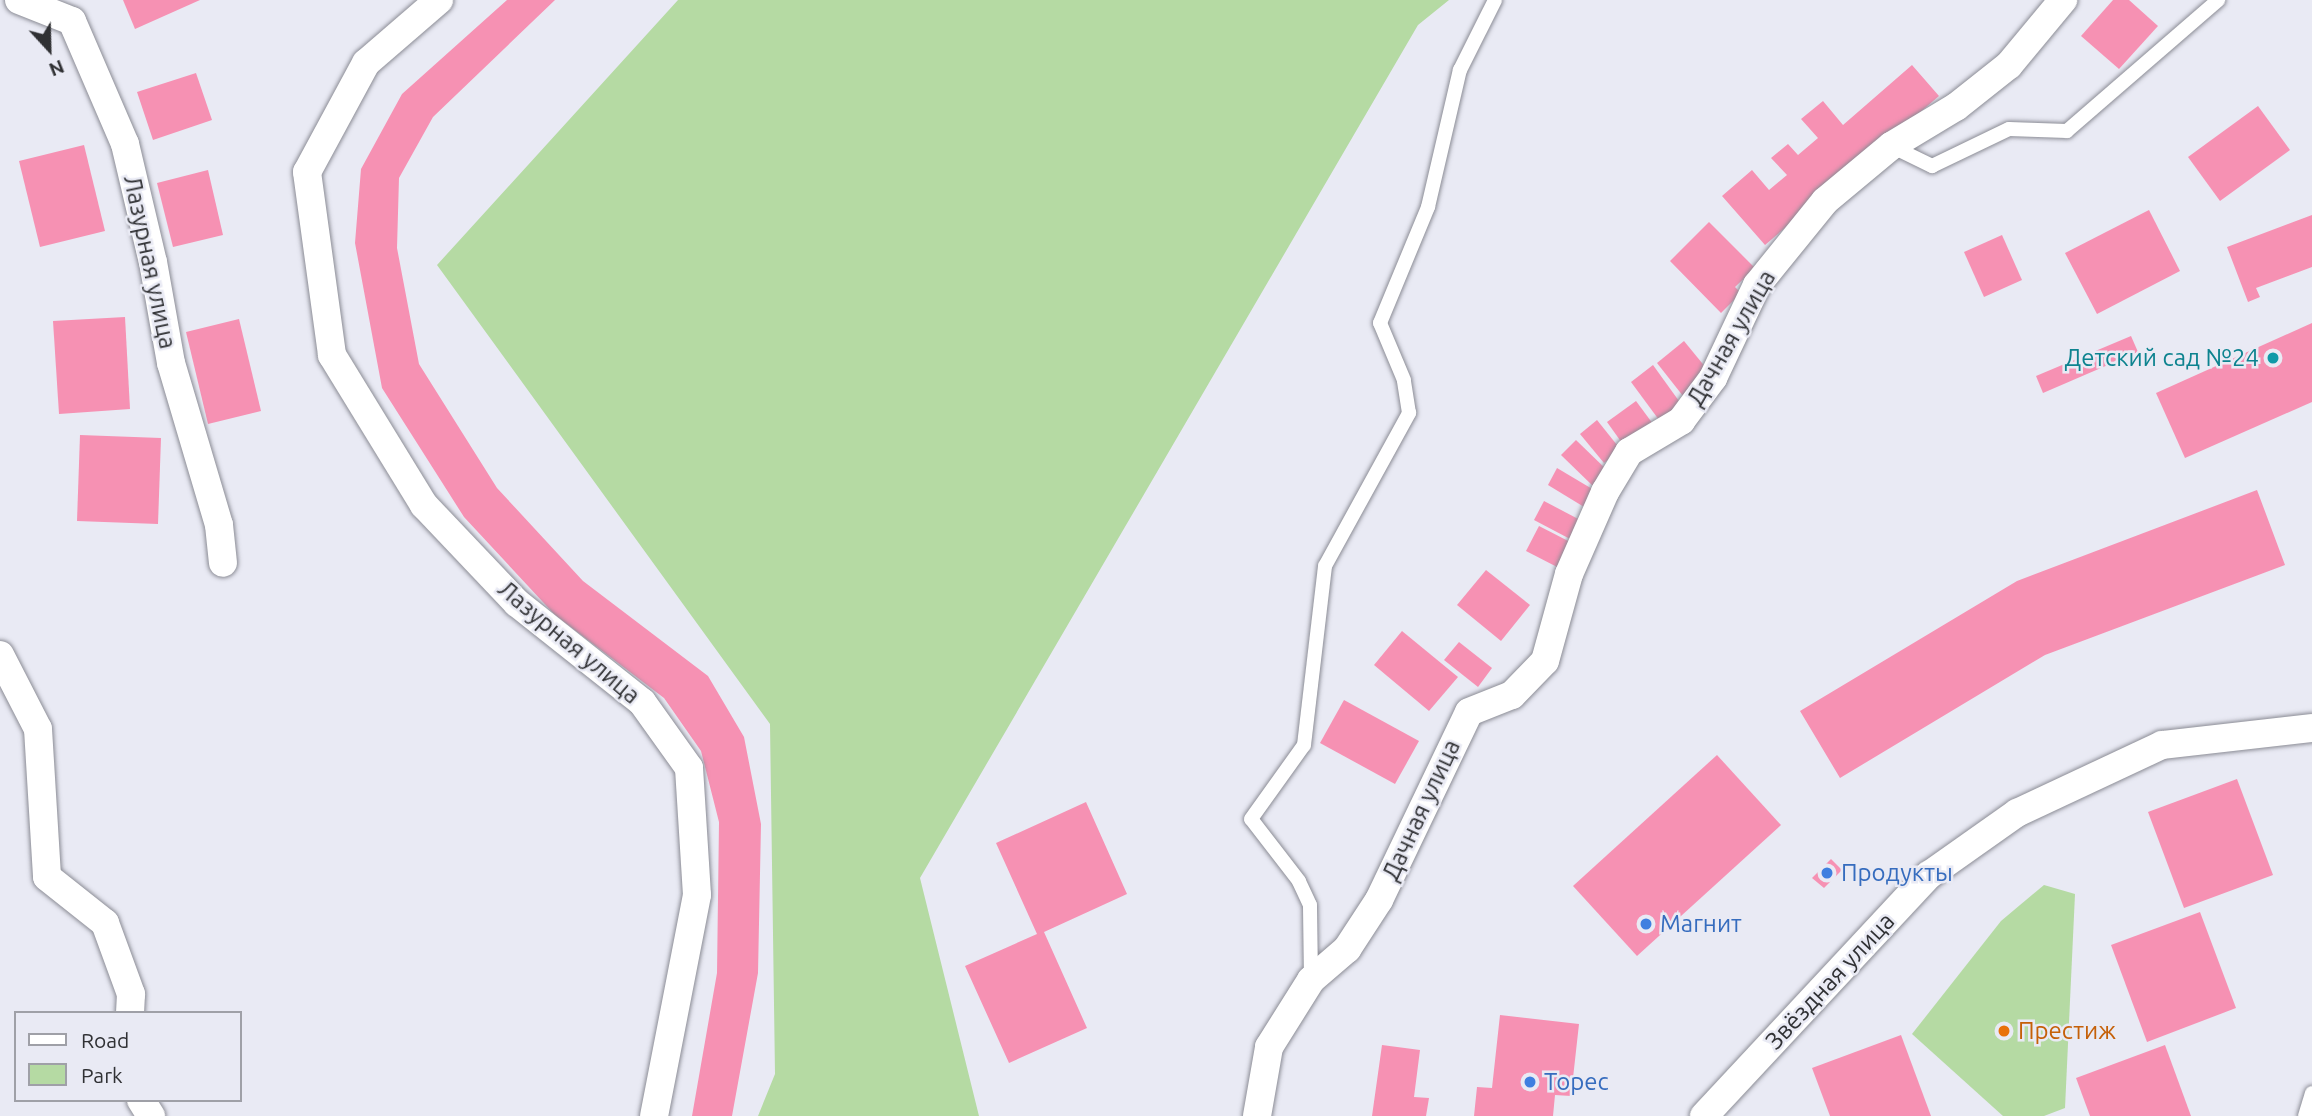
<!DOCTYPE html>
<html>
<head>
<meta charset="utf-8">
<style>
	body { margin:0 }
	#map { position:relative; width:2312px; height:1116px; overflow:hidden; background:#e9eaf4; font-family:Ubuntu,sans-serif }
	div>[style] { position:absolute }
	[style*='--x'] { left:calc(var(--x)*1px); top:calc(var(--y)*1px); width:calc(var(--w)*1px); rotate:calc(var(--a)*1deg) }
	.green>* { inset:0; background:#b5daa3 }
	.building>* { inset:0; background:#f691b3 }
	.roads { filter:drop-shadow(0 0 2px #8b8c95) drop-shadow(0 0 2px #8b8c95) }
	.lane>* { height:14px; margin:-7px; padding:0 7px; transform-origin:7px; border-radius:7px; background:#fff }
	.street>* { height:28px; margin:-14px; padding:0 14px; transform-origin:14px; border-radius:14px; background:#fff }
	.dots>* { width:19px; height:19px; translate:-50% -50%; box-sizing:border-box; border:4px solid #e9eaf4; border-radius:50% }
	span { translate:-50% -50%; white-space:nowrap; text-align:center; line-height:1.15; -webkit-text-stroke:5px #e9eaf4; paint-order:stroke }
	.street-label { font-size:24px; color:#303134 }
	.culture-label { font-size:24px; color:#0d838f }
	.right { translate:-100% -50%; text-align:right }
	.shop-label { font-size:24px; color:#366cbe }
	.left { translate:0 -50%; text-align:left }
	.food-label { font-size:24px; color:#c56008 }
	.legend { position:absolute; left:14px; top:1011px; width:228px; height:91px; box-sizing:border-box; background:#e9eaf4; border:2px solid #9fa0a7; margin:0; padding:9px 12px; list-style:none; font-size:21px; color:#303134 }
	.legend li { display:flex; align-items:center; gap:14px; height:35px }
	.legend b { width:35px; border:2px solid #9fa0a7 }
	.north { position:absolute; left:14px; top:14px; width:70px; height:70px; -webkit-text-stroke:5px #e9eaf4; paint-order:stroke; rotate:158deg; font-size:19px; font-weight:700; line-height:28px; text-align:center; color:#303134 }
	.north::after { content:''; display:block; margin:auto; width:24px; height:32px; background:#303134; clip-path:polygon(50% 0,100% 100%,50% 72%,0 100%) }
</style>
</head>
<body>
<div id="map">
	<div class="green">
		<i style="clip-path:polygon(678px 0,1449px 0,1418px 25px,920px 878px,979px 1116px,758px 1116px,775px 1074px,770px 724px,437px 265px)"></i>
		<i style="clip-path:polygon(2044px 885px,2075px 894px,2065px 1108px,2044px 1116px,2003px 1116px,1912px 1034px,2001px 921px)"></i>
	</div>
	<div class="building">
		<i style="clip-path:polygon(123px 0,200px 0,135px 29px)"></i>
		<i style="clip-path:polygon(507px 0,555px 0,433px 117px,399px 178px,397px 248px,419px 364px,497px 488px,583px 581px,708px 676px,744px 737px,761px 824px,758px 973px,732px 1116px,692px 1116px,717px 973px,719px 822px,701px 751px,664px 698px,555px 615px,464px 517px,382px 388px,355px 243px,361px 169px,402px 94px)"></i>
		<i style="clip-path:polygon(2113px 0,2129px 0,2158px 26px,2119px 69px,2081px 36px)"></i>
		<i style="clip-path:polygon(1912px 65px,1939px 96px,1765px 245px,1722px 196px,1752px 170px,1769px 190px,1787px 175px,1771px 158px,1788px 144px,1798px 155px,1818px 138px,1801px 119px,1823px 101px,1843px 125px)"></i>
		<i style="clip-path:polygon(196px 73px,212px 120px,153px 140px,137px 92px)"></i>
		<i style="clip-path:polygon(2258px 106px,2290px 150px,2220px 201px,2188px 157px)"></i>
		<i style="clip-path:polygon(84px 145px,105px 231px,40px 247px,19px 161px)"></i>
		<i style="clip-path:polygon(208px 170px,223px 235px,173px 247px,157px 183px)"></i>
		<i style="clip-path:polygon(2149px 210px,2180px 271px,2097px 314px,2065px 253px)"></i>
		<i style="clip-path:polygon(2312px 215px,2312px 267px,2256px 288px,2260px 297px,2248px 302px,2227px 247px)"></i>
		<i style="clip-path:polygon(1709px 222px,1755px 268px,1735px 287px,1741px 293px,1721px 313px,1670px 261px)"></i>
		<i style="clip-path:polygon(2002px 235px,2022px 280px,1984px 297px,1964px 252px)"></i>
		<i style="clip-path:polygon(125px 317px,130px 409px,59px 414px,53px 321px)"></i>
		<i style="clip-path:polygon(239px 319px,261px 411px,208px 424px,186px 332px)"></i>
		<i style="clip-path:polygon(2312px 323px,2312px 402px,2185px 458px,2156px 393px)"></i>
		<i style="clip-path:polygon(2131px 336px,2138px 352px,2043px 393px,2036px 376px)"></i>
		<i style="clip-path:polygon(1684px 341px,1711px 374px,1683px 396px,1657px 363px)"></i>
		<i style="clip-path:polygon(1653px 365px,1684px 408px,1662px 424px,1631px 382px)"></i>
		<i style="clip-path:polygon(1636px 401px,1656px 428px,1627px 450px,1607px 422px)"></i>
		<i style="clip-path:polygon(1597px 420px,1621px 450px,1604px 463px,1580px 434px)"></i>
		<i style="clip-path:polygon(80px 435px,161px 438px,158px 524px,77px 521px)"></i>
		<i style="clip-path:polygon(1576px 440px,1610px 473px,1595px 488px,1561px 455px)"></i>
		<i style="clip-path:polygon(1557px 468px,1599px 493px,1589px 510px,1548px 485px)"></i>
		<i style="clip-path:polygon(2257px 490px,2285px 565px,2045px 655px,1840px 778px,1800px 711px,2017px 581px)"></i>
		<i style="clip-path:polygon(1544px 501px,1582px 521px,1572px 540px,1534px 520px)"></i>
		<i style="clip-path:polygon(1539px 526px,1574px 544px,1561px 569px,1526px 551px)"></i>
		<i style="clip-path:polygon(1486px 570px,1530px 605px,1501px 641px,1457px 605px)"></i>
		<i style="clip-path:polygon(1402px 631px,1458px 677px,1429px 711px,1374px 665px)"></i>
		<i style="clip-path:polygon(1459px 642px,1492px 668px,1478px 687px,1444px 660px)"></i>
		<i style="clip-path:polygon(1344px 700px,1419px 741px,1395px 784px,1320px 743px)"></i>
		<i style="clip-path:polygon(1717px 755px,1781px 825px,1637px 956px,1573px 886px)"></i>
		<i style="clip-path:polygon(2237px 779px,2273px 875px,2184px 908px,2148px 812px)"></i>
		<i style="clip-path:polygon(1086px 802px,1127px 894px,1044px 932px,1087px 1028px,1009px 1063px,965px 966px,1037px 934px,996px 843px)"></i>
		<i style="clip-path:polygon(1831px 859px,1842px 870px,1824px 888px,1812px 878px)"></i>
		<i style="clip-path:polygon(2200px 912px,2236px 1008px,2147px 1042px,2111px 945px)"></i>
		<i style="clip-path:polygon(1500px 1015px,1579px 1024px,1571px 1096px,1555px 1095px,1553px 1116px,1474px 1116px,1477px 1087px,1492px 1088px)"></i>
		<i style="clip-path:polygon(1901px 1035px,1931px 1116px,1830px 1116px,1812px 1068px)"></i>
		<i style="clip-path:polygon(1382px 1045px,1420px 1050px,1414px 1097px,1429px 1098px,1426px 1116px,1372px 1116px)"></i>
		<i style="clip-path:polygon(2165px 1045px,2191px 1116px,2090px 1116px,2076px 1078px)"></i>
	</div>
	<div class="roads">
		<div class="lane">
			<i style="--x:1891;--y:146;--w:46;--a:26"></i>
			<i style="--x:1932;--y:166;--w:85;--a:-25.7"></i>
			<i style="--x:2009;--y:129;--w:58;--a:2"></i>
			<i style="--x:2067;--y:131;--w:200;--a:-40.9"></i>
			<i style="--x:1311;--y:979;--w:74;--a:-90.8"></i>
			<i style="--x:1310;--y:905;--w:26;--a:-115"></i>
			<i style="--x:1299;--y:881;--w:78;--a:-127.7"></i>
			<i style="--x:1251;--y:819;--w:91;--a:-54.4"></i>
			<i style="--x:1304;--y:745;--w:180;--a:-83.3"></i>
			<i style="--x:1325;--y:566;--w:175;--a:-61.2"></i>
			<i style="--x:1409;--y:413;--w:33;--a:-99"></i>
			<i style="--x:1404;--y:380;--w:62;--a:-112.8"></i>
			<i style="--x:1380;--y:323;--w:126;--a:-67.5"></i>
			<i style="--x:1428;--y:207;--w:141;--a:-76.9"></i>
			<i style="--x:1460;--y:70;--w:78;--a:-63.4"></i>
			<i style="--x:2305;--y:1116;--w:24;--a:-73"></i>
		</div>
		<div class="street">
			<i style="--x:19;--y:0;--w:57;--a:21.6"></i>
			<i style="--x:72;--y:21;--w:134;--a:66.7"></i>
			<i style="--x:125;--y:144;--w:121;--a:76.7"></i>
			<i style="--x:153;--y:262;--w:103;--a:79.9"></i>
			<i style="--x:171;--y:363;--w:169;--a:73.5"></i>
			<i style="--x:219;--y:525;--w:38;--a:84"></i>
			<i style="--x:439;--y:0;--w:96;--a:139.2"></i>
			<i style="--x:366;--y:63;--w:124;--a:118.4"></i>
			<i style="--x:307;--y:172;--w:185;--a:82.2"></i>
			<i style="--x:332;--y:355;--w:176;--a:58.5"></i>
			<i style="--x:424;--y:505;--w:135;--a:46.5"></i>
			<i style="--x:517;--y:603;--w:159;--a:38.4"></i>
			<i style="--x:642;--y:702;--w:81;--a:54.5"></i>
			<i style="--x:689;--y:768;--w:127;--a:86.4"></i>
			<i style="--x:697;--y:895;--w:225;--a:101"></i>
			<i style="--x:0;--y:655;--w:83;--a:62.8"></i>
			<i style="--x:38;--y:729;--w:148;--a:86.5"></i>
			<i style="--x:47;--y:877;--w:74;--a:38.4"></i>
			<i style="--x:105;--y:923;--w:76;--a:69.9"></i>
			<i style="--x:131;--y:994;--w:19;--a:93"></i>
			<i style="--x:141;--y:1100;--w:19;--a:58"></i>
			<i style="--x:1257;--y:1116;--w:70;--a:-80.1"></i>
			<i style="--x:1269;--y:1047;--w:79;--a:-57.9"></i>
			<i style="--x:1311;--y:980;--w:48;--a:-40.7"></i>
			<i style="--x:1347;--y:949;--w:59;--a:-56.9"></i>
			<i style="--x:1379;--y:900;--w:208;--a:-64.4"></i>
			<i style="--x:1469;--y:712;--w:46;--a:-21.6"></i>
			<i style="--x:1512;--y:695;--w:47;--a:-45.9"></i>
			<i style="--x:1545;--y:661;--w:90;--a:-74.6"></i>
			<i style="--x:1569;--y:574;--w:90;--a:-66.3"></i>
			<i style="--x:1605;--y:492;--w:47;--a:-59"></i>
			<i style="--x:1629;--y:452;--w:61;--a:-30.8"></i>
			<i style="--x:1681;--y:421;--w:54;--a:-53.3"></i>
			<i style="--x:1713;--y:378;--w:103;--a:-64.7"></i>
			<i style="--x:1757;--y:285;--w:108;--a:-51"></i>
			<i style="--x:1825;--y:201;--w:86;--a:-39.8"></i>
			<i style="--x:1891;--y:146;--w:76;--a:-31"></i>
			<i style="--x:1956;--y:107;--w:68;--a:-38.4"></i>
			<i style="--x:2009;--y:65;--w:85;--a:-50.3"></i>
			<i style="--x:1704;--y:1116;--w:330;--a:-47"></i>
			<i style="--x:1929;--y:875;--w:108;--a:-35.2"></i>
			<i style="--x:2017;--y:813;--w:160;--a:-25.1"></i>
			<i style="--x:2162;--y:745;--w:151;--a:-6.5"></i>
		</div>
	</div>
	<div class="dots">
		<i style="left:2273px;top:358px;background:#0f9aa8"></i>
		<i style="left:1827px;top:873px;background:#3f7fe0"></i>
		<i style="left:1646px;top:924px;background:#3f7fe0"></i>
		<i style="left:2004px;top:1031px;background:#e8710a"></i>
		<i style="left:1530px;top:1082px;background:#3f7fe0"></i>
	</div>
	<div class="street-label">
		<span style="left:150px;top:262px;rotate:78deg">Лазурная улица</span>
		<span style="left:1731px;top:338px;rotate:-60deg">Дачная улица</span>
		<span style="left:569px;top:642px;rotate:40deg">Лазурная улица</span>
		<span style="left:1421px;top:810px;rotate:-65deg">Дачная улица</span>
		<span style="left:1830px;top:981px;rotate:-47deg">Звёздная улица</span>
	</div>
	<div class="culture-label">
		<span class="right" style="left:2259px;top:358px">Детский сад №24</span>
	</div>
	<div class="shop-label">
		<span class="left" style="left:1841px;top:873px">Продукты</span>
		<span class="left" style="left:1660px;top:924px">Магнит</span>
		<span class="left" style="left:1544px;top:1082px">Торес</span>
	</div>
	<div class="food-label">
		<span class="left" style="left:2018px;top:1031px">Престиж</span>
	</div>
	<ul class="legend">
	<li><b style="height:9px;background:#fff"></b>Road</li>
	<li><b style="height:19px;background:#b5daa3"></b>Park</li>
	</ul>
	<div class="north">N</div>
</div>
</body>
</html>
